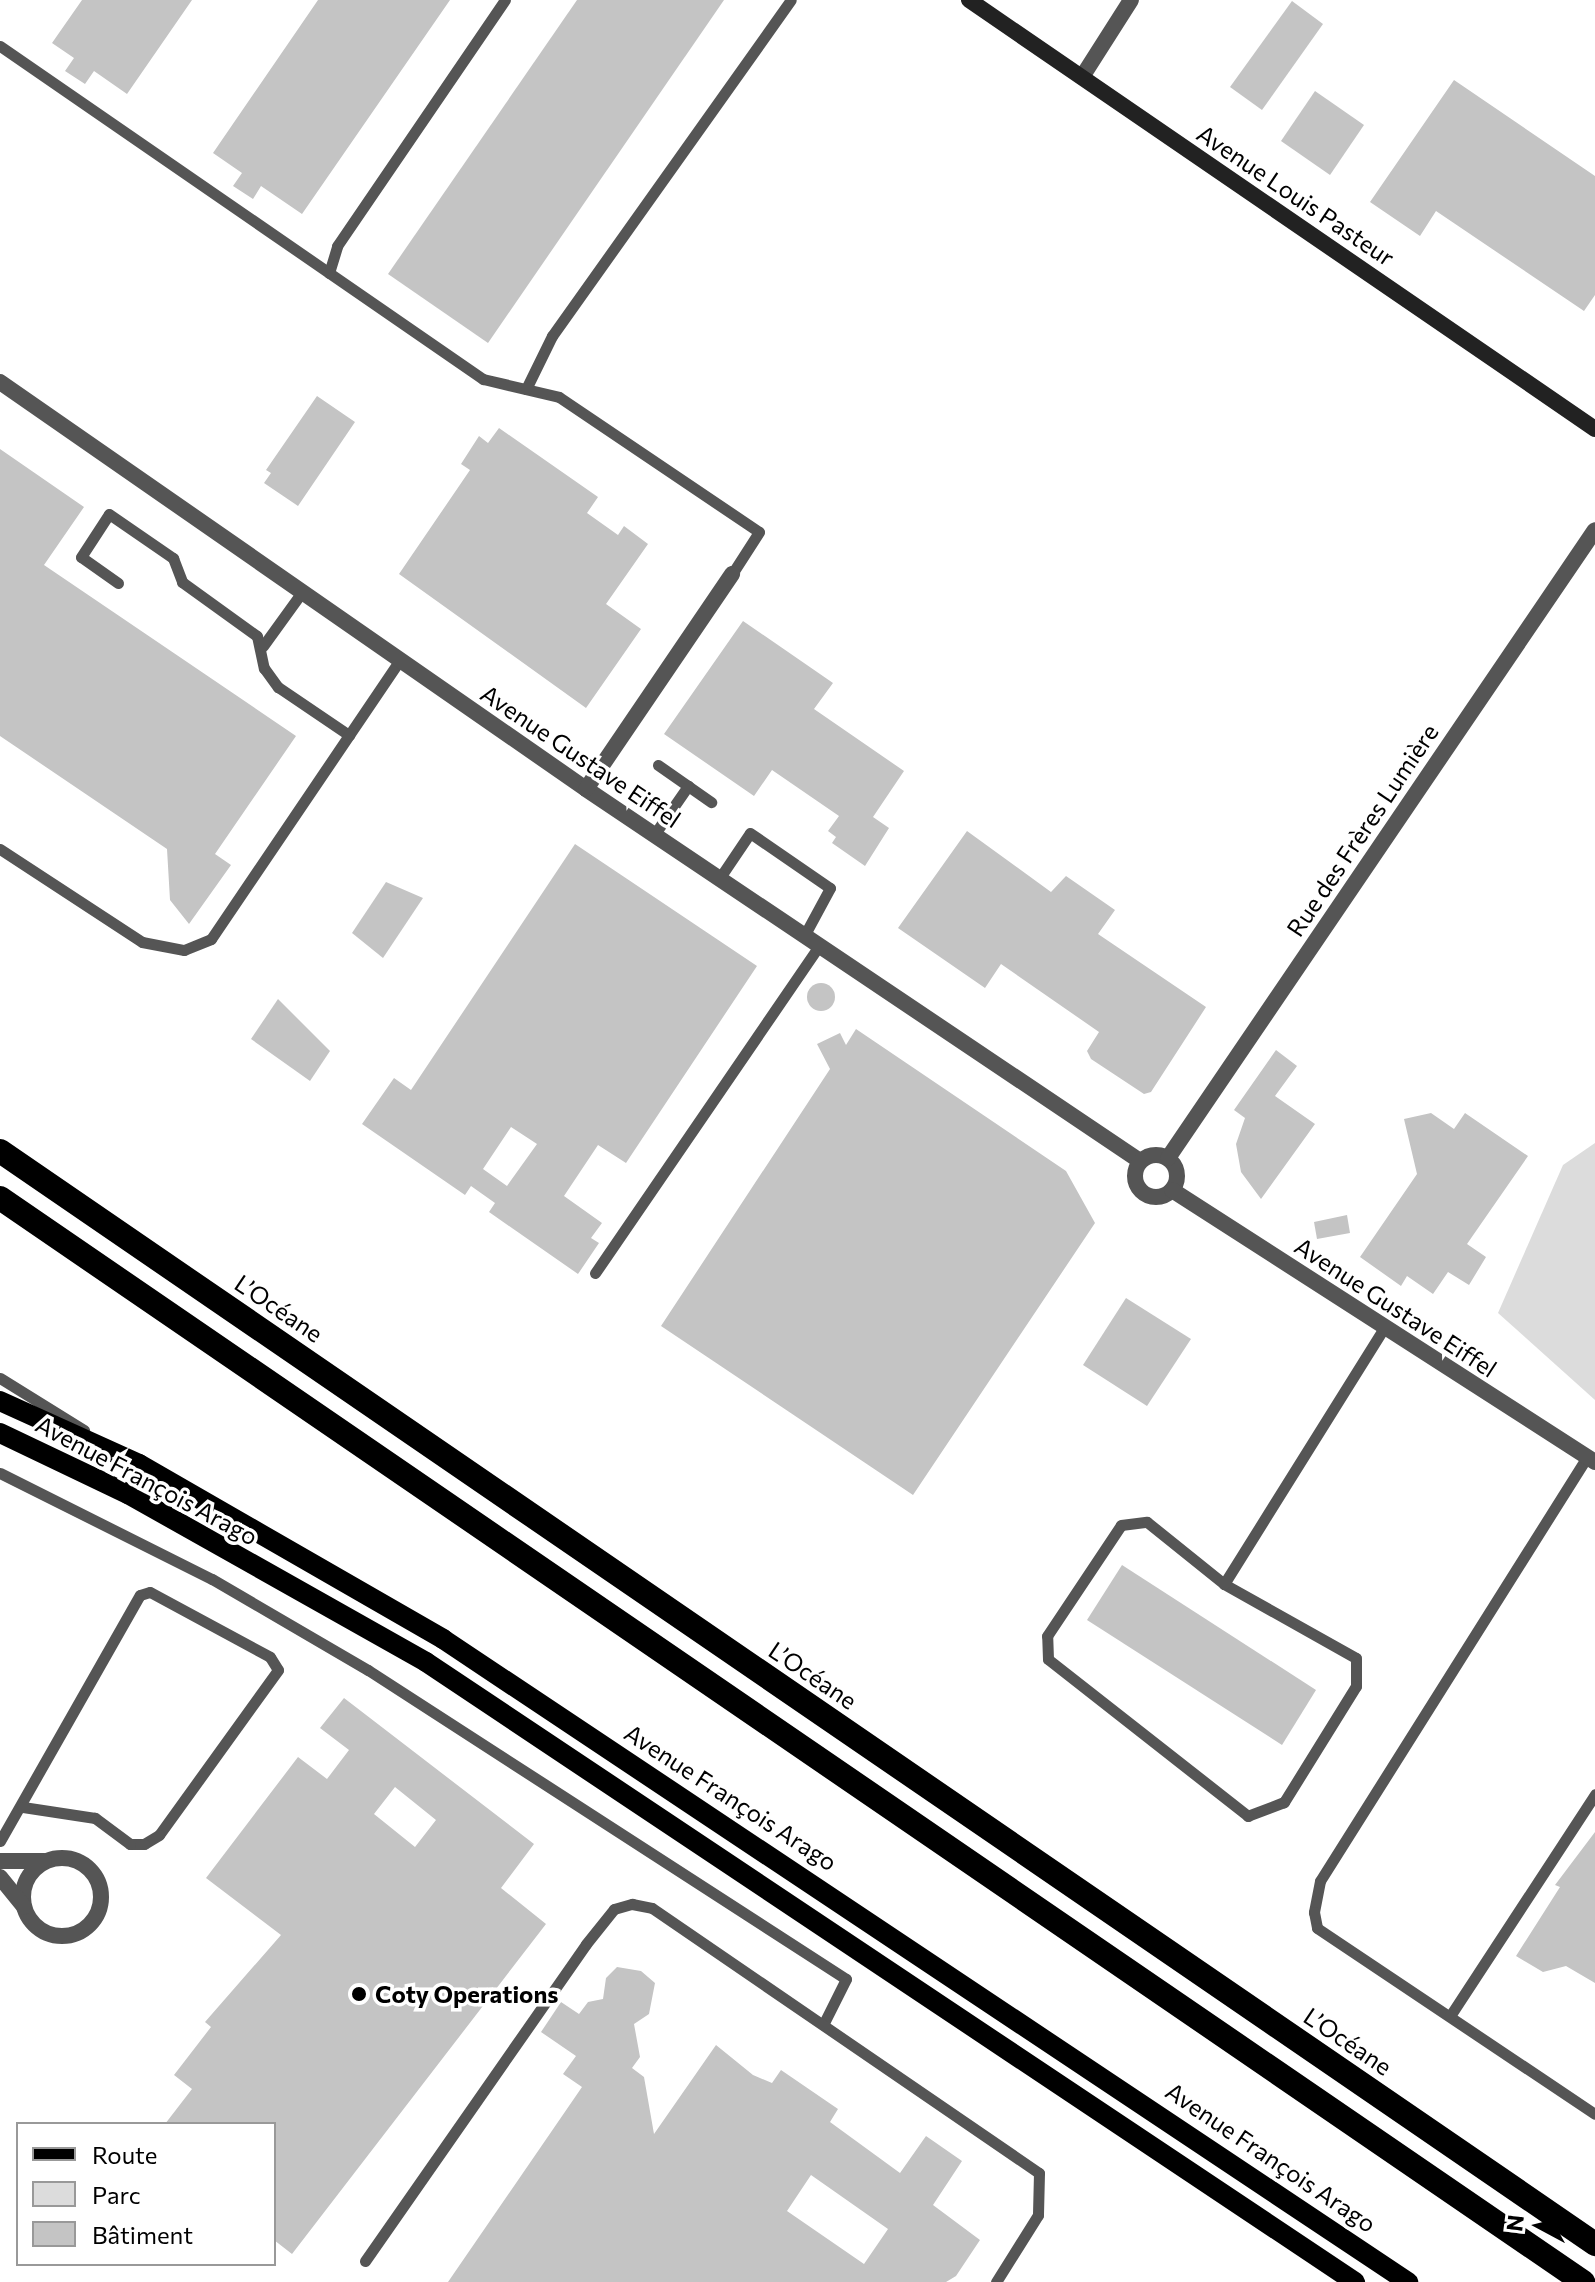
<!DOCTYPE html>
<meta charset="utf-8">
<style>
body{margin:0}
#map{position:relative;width:1595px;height:2282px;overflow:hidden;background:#fff;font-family:Commissioner,sans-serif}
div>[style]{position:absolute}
.green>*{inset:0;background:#dcdcdc}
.building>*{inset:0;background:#c4c4c4}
.round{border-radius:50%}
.lane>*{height:11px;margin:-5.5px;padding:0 5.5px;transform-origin:5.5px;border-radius:5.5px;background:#555}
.street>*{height:16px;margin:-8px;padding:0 8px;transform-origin:8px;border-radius:8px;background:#555}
.street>.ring{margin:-8px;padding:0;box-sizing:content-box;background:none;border:16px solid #555;border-radius:50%}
.secondary>*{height:16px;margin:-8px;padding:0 8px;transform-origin:8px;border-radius:8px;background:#222}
.primary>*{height:20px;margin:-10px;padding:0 10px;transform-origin:10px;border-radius:10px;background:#000}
.highway>*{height:24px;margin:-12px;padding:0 12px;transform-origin:12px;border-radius:12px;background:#000}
.dots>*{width:22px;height:22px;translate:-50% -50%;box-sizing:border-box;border:4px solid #fff;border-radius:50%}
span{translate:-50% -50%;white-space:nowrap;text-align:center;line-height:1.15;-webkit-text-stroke:7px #fff;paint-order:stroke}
.street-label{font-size:24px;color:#000}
.poi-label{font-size:24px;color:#000;font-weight:700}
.left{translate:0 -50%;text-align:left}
.legend{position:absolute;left:16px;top:2122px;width:260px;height:144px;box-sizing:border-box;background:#fff;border:2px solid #999;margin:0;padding:10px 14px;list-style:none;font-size:24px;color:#000}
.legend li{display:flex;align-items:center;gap:16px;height:40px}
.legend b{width:40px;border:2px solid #999}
.north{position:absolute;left:1499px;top:2186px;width:80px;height:80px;-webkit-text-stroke:6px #fff;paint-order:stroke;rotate:277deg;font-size:22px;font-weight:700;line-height:32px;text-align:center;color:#000}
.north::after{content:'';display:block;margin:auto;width:28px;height:36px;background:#000;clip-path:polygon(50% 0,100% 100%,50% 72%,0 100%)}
</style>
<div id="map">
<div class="green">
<i style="clip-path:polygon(1595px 1143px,1595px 1400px,1498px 1313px,1563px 1165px)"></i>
</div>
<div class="building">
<i style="clip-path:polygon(82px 0,192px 0,127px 94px,94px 71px,85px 84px,65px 71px,74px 58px,52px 43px)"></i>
<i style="clip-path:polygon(318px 0,450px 0,302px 214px,261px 186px,253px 199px,233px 186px,242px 173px,213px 153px)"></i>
<i style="clip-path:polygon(577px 0,724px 0,488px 343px,388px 274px)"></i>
<i style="clip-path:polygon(1292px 1px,1323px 24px,1262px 110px,1230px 87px)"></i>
<i style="clip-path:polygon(1454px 80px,1595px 176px,1595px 295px,1584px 311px,1436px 211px,1420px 236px,1370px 202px)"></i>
<i style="clip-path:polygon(1315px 91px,1364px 125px,1330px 175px,1281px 141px)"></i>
<i style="clip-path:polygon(317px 396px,355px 422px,298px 506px,264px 483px,271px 473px,266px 470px)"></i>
<i style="clip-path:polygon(499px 428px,598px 497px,587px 513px,618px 535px,624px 526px,648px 544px,606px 604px,641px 629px,586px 708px,399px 574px,470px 470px,461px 464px,479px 436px,488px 443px)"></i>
<i style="clip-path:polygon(0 449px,84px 507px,44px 565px,296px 736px,215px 854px,231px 865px,189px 924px,170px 900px,167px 849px,0 736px)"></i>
<i style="clip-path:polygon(743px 621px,833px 683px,814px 709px,904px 771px,873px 817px,889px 828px,865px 866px,832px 843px,836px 837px,828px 831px,839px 816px,772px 770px,754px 796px,664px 734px)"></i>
<i style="clip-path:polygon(967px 831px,1051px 892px,1066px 876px,1115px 910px,1098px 934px,1206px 1007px,1151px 1092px,1144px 1094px,1091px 1059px,1087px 1051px,1099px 1032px,1001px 964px,985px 988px,898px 928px)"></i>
<i style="clip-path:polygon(evenodd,575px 844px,757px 966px,626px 1163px,598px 1145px,564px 1196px,602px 1223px,591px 1238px,599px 1243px,578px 1274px,489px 1212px,495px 1203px,471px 1186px,465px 1195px,362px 1124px,394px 1078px,411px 1090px,575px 844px,511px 1127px,537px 1144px,507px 1186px,483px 1169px,511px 1127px)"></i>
<i style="clip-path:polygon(386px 882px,423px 898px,383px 958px,352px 933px)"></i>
<i class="round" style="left:807px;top:983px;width:28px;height:28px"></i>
<i style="clip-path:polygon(278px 999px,330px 1051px,310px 1081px,251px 1039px)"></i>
<i style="clip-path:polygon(856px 1029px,1066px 1171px,1095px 1223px,913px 1495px,661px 1326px,830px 1069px,817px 1044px,840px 1033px,846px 1045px)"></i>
<i style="clip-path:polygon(1276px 1050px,1297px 1066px,1275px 1096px,1315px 1124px,1261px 1199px,1241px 1172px,1236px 1144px,1245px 1118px,1234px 1110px)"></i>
<i style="clip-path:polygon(1431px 1113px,1454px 1129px,1465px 1113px,1528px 1156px,1467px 1244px,1486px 1257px,1469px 1285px,1448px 1272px,1433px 1294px,1407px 1276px,1401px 1286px,1360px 1257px,1417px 1174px,1404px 1119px)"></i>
<i style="clip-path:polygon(1347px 1215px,1350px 1233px,1317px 1239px,1314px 1222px)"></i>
<i style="clip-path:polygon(1126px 1298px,1191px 1339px,1147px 1406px,1083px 1365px)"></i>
<i style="clip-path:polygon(1122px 1565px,1316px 1690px,1282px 1745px,1087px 1620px)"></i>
<i style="clip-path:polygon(evenodd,344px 1698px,534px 1844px,501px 1888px,546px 1924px,292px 2254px,274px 2240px,274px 2124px,165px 2124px,192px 2089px,174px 2075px,211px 2027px,205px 2022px,281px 1935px,206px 1878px,298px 1757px,327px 1779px,349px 1750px,320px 1728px,344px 1698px,395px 1787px,436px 1820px,415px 1847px,374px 1814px,395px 1787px)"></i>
<i style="clip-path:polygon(1595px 1832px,1595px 1983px,1566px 1966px,1543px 1972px,1516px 1956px,1560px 1887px,1555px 1885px)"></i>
<i style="clip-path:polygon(evenodd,617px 1967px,641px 1971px,655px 1983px,649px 2014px,634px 2024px,640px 2057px,632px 2068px,644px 2077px,654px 2134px,716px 2045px,753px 2075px,772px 2083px,781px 2070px,838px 2109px,830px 2122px,900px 2173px,926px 2136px,962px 2161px,933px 2205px,980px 2240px,956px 2276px,946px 2282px,448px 2282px,582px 2087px,563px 2074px,576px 2056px,541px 2032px,561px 2002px,579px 2014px,588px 2002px,603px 1999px,606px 1978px,617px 1967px,811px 2175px,888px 2229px,864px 2264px,787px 2211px,811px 2175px)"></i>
</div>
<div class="lane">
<i style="left:0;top:46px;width:587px;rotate:34.58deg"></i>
<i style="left:483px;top:379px;width:78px;rotate:13.3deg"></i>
<i style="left:559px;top:397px;width:241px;rotate:34deg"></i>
<i style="left:759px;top:532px;width:50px;rotate:122.7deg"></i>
<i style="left:329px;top:273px;width:28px;rotate:-73deg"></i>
<i style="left:337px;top:246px;width:298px;rotate:-55.7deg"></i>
<i style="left:526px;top:389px;width:59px;rotate:-63.9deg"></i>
<i style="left:552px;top:336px;width:412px;rotate:-54.6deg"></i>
<i style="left:118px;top:583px;width:45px;rotate:-144.9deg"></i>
<i style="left:81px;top:557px;width:51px;rotate:-56.9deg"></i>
<i style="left:109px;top:514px;width:78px;rotate:34.5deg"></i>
<i style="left:173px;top:558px;width:26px;rotate:69deg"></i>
<i style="left:182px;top:582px;width:92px;rotate:35.8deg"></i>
<i style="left:257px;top:636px;width:33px;rotate:78deg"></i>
<i style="left:264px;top:668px;width:24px;rotate:54deg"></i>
<i style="left:278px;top:687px;width:86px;rotate:34.1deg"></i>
<i style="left:263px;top:646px;width:67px;rotate:-54.2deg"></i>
<i style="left:658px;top:765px;width:65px;rotate:34.9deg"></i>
<i style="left:654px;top:835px;width:60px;rotate:-55.2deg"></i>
<i style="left:0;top:849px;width:170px;rotate:33.2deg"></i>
<i style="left:142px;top:942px;width:43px;rotate:10.8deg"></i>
<i style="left:184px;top:950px;width:29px;rotate:-22deg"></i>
<i style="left:211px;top:939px;width:337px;rotate:-55.9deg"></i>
<i style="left:719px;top:879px;width:55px;rotate:-56deg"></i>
<i style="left:750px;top:833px;width:97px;rotate:34.5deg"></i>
<i style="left:830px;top:888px;width:55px;rotate:118.4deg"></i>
<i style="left:595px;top:1273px;width:396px;rotate:-55.6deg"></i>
<i style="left:0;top:1378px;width:99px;rotate:31.8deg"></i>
<i style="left:1587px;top:1457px;width:501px;rotate:122.2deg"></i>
<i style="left:1320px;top:1881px;width:32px;rotate:101deg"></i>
<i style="left:1314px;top:1912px;width:16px;rotate:79deg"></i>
<i style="left:1317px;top:1928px;width:334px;rotate:33.8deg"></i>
<i style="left:0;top:1473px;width:237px;rotate:26.6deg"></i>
<i style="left:212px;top:1579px;width:181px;rotate:30.3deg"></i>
<i style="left:368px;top:1670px;width:569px;rotate:32.88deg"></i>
<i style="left:846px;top:1979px;width:51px;rotate:116.6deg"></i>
<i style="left:1224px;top:1584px;width:151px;rotate:29.3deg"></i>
<i style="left:1356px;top:1658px;width:28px;rotate:90deg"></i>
<i style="left:1356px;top:1686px;width:137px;rotate:121.8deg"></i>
<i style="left:1284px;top:1802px;width:39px;rotate:159deg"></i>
<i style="left:1248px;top:1816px;width:254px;rotate:-141.9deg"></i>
<i style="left:1048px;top:1659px;width:23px;rotate:-92deg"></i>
<i style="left:1047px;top:1636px;width:133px;rotate:-56.3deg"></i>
<i style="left:1121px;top:1525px;width:26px;rotate:-7deg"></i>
<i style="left:1147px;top:1522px;width:99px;rotate:38.8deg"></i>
<i style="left:1224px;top:1584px;width:302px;rotate:-58deg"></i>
<i style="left:0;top:1841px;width:283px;rotate:-60.4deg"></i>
<i style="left:140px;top:1595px;width:10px;rotate:-17deg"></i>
<i style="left:150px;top:1592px;width:136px;rotate:28.4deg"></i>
<i style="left:270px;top:1657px;width:15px;rotate:58deg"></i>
<i style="left:278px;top:1670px;width:203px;rotate:125.8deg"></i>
<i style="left:159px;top:1835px;width:17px;rotate:149deg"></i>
<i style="left:144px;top:1844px;width:14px;rotate:180deg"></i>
<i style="left:130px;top:1844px;width:44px;rotate:-143.4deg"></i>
<i style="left:95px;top:1818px;width:73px;rotate:-171.3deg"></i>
<i style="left:1450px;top:2016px;width:265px;rotate:-56.8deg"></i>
<i style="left:365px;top:2261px;width:386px;rotate:-55.1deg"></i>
<i style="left:586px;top:1944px;width:45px;rotate:-51.3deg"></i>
<i style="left:614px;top:1909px;width:19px;rotate:-16deg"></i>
<i style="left:632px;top:1904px;width:20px;rotate:11deg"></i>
<i style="left:652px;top:1908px;width:469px;rotate:34.4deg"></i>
<i style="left:1039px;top:2173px;width:42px;rotate:91.4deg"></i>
<i style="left:1038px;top:2215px;width:79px;rotate:122.1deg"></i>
</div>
<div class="street">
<i style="left:1082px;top:77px;width:91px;rotate:-57.5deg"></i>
<i style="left:0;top:382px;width:713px;rotate:34.78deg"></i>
<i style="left:586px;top:789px;width:667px;rotate:33.88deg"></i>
<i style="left:586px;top:789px;width:260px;rotate:-55.8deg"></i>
<i class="ring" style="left:1135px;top:1155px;width:26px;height:26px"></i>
<i style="left:1168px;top:1158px;width:759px;rotate:-55.79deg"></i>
<i style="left:1172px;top:1190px;width:503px;rotate:32.74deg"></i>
<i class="ring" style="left:23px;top:1858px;width:62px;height:62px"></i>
<i style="left:0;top:1861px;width:44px"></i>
<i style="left:0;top:1877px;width:38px;rotate:51deg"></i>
</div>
<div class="secondary">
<i style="left:969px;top:0;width:759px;rotate:34.42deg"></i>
</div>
<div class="primary">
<i style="left:0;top:1401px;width:153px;rotate:24.4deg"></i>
<i style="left:139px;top:1464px;width:351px;rotate:29.9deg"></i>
<i style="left:443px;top:1639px;width:1160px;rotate:33.68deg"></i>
<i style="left:0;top:1433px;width:142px;rotate:25.5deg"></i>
<i style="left:128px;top:1494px;width:342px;rotate:29.4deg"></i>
<i style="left:426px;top:1662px;width:1117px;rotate:33.72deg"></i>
</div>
<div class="highway">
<i style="left:0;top:1151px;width:1934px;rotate:34.42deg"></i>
<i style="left:0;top:1198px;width:1919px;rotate:34.4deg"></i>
</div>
<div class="dots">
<i style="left:359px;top:1994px;background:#000"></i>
</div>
<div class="street-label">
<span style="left:1296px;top:195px;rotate:34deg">Avenue Louis Pasteur</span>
<span style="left:581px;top:756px;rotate:34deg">Avenue Gustave Eiffel</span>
<span style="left:1362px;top:830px;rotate:-56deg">Rue des Frères Lumière</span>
<span style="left:1396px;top:1307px;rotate:33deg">Avenue Gustave Eiffel</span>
<span style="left:279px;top:1308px;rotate:34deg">L’Océane</span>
<span style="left:147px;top:1480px;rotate:28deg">Avenue François Arago</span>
<span style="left:813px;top:1675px;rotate:34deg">L’Océane</span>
<span style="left:731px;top:1797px;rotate:33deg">Avenue François Arago</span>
<span style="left:1348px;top:2041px;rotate:34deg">L’Océane</span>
<span style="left:1271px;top:2157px;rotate:34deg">Avenue François Arago</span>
</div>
<div class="poi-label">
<span class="left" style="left:375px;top:1994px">Coty Operations</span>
</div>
<ul class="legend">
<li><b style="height:10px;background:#000"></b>Route</li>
<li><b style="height:22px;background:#dcdcdc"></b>Parc</li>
<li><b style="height:22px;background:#c4c4c4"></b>Bâtiment</li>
</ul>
<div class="north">N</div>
</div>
